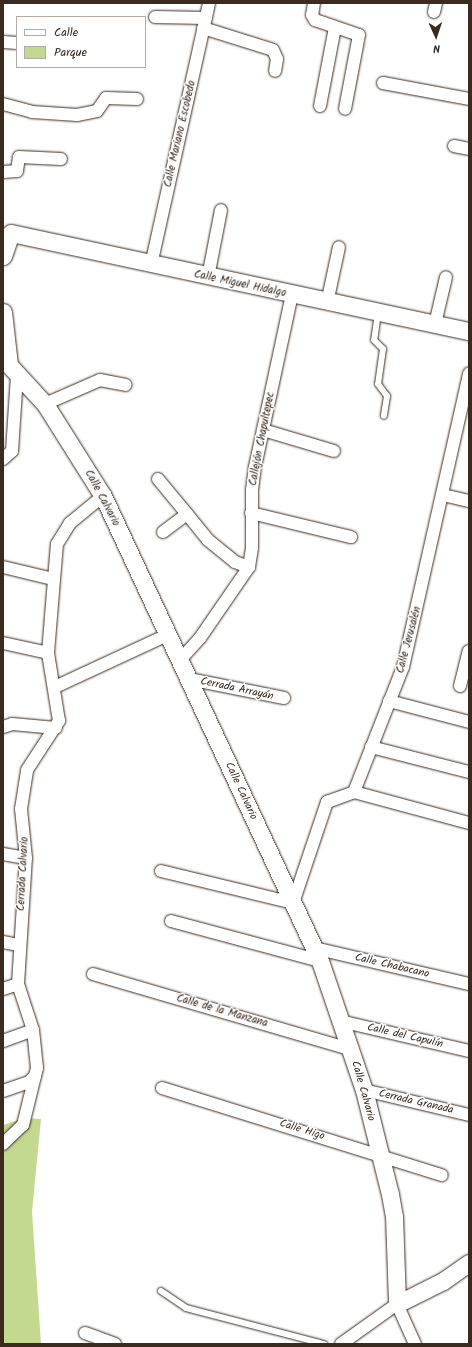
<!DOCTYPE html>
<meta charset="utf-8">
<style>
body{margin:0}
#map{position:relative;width:472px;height:1347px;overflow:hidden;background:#fff;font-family:Kalam,sans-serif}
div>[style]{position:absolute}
.green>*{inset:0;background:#c2d98f}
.roads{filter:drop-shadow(0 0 1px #3b2a1e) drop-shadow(0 0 1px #3b2a1e)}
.lane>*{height:6px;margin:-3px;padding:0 3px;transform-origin:3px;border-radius:3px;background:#fff}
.street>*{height:12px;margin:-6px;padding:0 6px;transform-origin:6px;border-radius:6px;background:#fff}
.secondary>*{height:17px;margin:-8.5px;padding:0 8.5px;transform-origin:8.5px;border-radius:8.5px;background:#fff}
span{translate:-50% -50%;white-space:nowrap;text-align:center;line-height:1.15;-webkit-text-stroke:3px #fff;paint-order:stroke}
.street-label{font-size:11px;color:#3b2a1e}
.frame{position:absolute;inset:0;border:4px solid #3b2a1e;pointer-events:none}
.legend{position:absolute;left:16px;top:16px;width:130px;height:52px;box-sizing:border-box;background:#fff;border:1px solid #b1aaa5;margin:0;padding:5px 7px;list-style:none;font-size:12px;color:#3b2a1e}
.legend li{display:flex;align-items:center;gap:8px;height:20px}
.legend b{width:20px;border:1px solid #b1aaa5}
.north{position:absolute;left:416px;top:16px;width:40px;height:40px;-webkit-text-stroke:3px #fff;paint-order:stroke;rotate:177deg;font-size:11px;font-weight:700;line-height:16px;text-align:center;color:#3b2a1e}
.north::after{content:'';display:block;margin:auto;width:14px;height:18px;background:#3b2a1e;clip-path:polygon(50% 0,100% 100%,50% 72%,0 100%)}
</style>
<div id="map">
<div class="green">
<i style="clip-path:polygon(25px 1118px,41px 1119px,32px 1212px,41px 1344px,3px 1344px,3px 1125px)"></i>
</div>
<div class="roads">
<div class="lane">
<i style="left:378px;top:313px;width:27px;rotate:98deg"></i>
<i style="left:374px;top:340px;width:13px;rotate:45deg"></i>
<i style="left:383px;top:349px;width:35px;rotate:98deg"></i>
<i style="left:378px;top:384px;width:15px;rotate:53deg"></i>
<i style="left:387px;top:396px;width:20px;rotate:99deg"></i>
<i style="left:161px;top:1291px;width:30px;rotate:34deg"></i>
<i style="left:186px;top:1308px;width:143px;rotate:14.6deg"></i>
</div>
<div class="street">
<i style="left:314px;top:3px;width:12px;rotate:99deg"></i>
<i style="left:312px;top:15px;width:6px;rotate:59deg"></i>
<i style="left:315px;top:20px;width:46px;rotate:18.8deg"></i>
<i style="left:359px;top:35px;width:75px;rotate:100.7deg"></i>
<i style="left:434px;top:12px;width:9px;rotate:-77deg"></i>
<i style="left:155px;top:17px;width:51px;rotate:1.1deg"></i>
<i style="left:203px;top:28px;width:73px;rotate:17.4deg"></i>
<i style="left:273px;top:50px;width:10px;rotate:66deg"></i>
<i style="left:277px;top:59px;width:12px;rotate:99deg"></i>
<i style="left:3px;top:42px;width:14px;rotate:4deg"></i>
<i style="left:383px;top:83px;width:87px;rotate:10.5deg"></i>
<i style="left:3px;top:104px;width:30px;rotate:15deg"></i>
<i style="left:32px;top:112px;width:45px;rotate:3.8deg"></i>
<i style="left:77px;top:115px;width:20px;rotate:-11deg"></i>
<i style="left:97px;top:111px;width:16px;rotate:-55deg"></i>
<i style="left:106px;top:98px;width:31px;rotate:2deg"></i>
<i style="left:320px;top:106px;width:80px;rotate:-79.2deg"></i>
<i style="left:454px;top:146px;width:15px;rotate:11deg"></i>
<i style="left:3px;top:172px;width:14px;rotate:-4deg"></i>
<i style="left:17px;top:171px;width:14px;rotate:-82deg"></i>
<i style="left:19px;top:157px;width:42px;rotate:2.7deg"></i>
<i style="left:151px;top:265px;width:268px;rotate:-77.5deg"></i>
<i style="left:208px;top:277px;width:68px;rotate:-79deg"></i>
<i style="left:327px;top:303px;width:57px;rotate:-77.9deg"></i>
<i style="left:435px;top:324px;width:48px;rotate:-76.8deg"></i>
<i style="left:45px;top:404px;width:60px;rotate:-23.6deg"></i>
<i style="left:100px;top:380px;width:26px;rotate:11deg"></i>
<i style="left:263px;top:430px;width:74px;rotate:16.5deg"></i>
<i style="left:3px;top:459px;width:12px;rotate:-42deg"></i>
<i style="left:12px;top:451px;width:76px;rotate:-86.2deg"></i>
<i style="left:158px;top:479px;width:45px;rotate:50.4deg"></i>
<i style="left:187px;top:514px;width:30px;rotate:143deg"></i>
<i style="left:443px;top:495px;width:27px;rotate:13deg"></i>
<i style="left:251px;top:513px;width:103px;rotate:13.5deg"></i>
<i style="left:187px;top:514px;width:33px;rotate:51deg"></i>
<i style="left:208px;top:540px;width:35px;rotate:39deg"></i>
<i style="left:235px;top:562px;width:15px;rotate:20deg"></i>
<i style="left:3px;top:567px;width:51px;rotate:13.5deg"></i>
<i style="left:3px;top:643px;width:46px;rotate:12.5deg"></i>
<i style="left:181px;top:659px;width:28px;rotate:-48deg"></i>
<i style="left:200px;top:638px;width:86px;rotate:-55.4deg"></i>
<i style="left:249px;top:567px;width:20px;rotate:-81deg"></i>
<i style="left:252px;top:547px;width:57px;rotate:-90deg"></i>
<i style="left:252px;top:490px;width:23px;rotate:-83deg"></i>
<i style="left:255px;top:467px;width:176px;rotate:-77.9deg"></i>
<i style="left:189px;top:679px;width:97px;rotate:11.3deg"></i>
<i style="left:460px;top:686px;width:36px;rotate:-76deg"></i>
<i style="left:55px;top:687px;width:126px;rotate:-24.9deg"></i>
<i style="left:389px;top:701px;width:83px;rotate:14.7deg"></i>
<i style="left:3px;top:727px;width:9px;rotate:-18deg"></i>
<i style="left:12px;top:724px;width:44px;rotate:5.2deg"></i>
<i style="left:371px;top:747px;width:101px;rotate:14.3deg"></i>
<i style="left:354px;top:792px;width:119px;rotate:15.1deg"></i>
<i style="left:3px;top:854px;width:23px;rotate:10deg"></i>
<i style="left:161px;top:871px;width:136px;rotate:13.6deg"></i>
<i style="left:293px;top:903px;width:107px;rotate:-71.4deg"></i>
<i style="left:327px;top:802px;width:29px;rotate:-20deg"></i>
<i style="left:354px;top:792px;width:134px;rotate:-68.6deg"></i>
<i style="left:403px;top:667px;width:301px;rotate:-77.3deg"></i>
<i style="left:171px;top:921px;width:154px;rotate:15deg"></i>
<i style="left:3px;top:942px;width:16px;rotate:11deg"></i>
<i style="left:314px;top:948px;width:159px;rotate:13.1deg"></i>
<i style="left:93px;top:974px;width:268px;rotate:16.3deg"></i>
<i style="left:3px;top:989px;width:16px;rotate:-18deg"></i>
<i style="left:340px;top:1021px;width:132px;rotate:13.1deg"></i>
<i style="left:3px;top:1041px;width:32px;rotate:-20deg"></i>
<i style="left:162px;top:1088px;width:293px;rotate:17.3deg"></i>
<i style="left:364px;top:1090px;width:108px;rotate:13.4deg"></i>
<i style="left:3px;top:1091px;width:28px;rotate:-19deg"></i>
<i style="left:29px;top:1082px;width:8px;rotate:-45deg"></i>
<i style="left:35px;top:1076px;width:8px;rotate:-76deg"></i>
<i style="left:37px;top:1068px;width:38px;rotate:-96deg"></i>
<i style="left:33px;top:1030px;width:48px;rotate:-108.1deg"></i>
<i style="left:18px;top:984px;width:126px;rotate:-86.4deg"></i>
<i style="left:26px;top:858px;width:49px;rotate:-95.8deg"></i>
<i style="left:21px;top:809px;width:39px;rotate:-81deg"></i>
<i style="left:27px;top:770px;width:59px;rotate:-56.9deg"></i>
<i style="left:59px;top:721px;width:69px;rotate:-99.2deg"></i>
<i style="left:48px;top:653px;width:109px;rotate:-85.3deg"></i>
<i style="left:57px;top:544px;width:25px;rotate:-58deg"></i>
<i style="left:70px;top:523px;width:43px;rotate:-39.3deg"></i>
<i style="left:3px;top:1144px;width:28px;rotate:-44deg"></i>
<i style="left:23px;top:1125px;width:50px;rotate:-76.2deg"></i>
<i style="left:85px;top:1333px;width:32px;rotate:20deg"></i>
<i style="left:341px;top:1344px;width:69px;rotate:-35.5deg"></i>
<i style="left:397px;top:1304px;width:44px;rotate:65.8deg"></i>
</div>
<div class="secondary">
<i style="left:11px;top:233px;width:468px;rotate:12.1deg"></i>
<i style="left:3px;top:256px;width:24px;rotate:-71deg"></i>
<i style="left:3px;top:312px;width:53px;rotate:83.5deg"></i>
<i style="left:9px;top:365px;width:53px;rotate:47.3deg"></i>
<i style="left:45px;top:404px;width:109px;rotate:57.8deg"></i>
<i style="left:103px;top:496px;width:513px;rotate:64.98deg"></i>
<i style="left:320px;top:961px;width:136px;rotate:71.2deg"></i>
<i style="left:364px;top:1090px;width:107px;rotate:76deg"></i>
<i style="left:390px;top:1194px;width:22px;rotate:80deg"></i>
<i style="left:394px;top:1216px;width:88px;rotate:88deg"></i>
<i style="left:397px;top:1304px;width:51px;rotate:-26.6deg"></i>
<i style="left:443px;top:1281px;width:32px;rotate:-35deg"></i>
</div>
</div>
<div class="street-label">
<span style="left:180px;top:134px;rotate:-77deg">Calle Mariano Escobedo</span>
<span style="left:240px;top:284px;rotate:12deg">Calle Miguel Hidalgo</span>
<span style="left:262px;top:439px;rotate:-79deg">Callejón Chapultepec</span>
<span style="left:102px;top:498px;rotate:62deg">Calle Calvario</span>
<span style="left:409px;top:640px;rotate:-75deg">Calle Jerusalén</span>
<span style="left:237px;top:689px;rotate:12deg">Cerrada Arrayán</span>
<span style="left:241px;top:791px;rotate:65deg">Calle Calvario</span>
<span style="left:23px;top:874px;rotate:-87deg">Cerrada Calvario</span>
<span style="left:392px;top:966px;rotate:13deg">Calle Chabacano</span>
<span style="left:222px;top:1011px;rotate:16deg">Calle de la Manzana</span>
<span style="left:405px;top:1036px;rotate:13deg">Calle del Capulín</span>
<span style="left:363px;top:1091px;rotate:74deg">Calle Calvario</span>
<span style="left:416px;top:1102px;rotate:13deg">Cerrada Granada</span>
<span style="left:302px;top:1130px;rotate:17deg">Calle Higo</span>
</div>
<div class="frame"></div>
<ul class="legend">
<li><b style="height:5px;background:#fff"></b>Calle</li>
<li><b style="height:11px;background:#c2d98f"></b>Parque</li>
</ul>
<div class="north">N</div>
</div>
